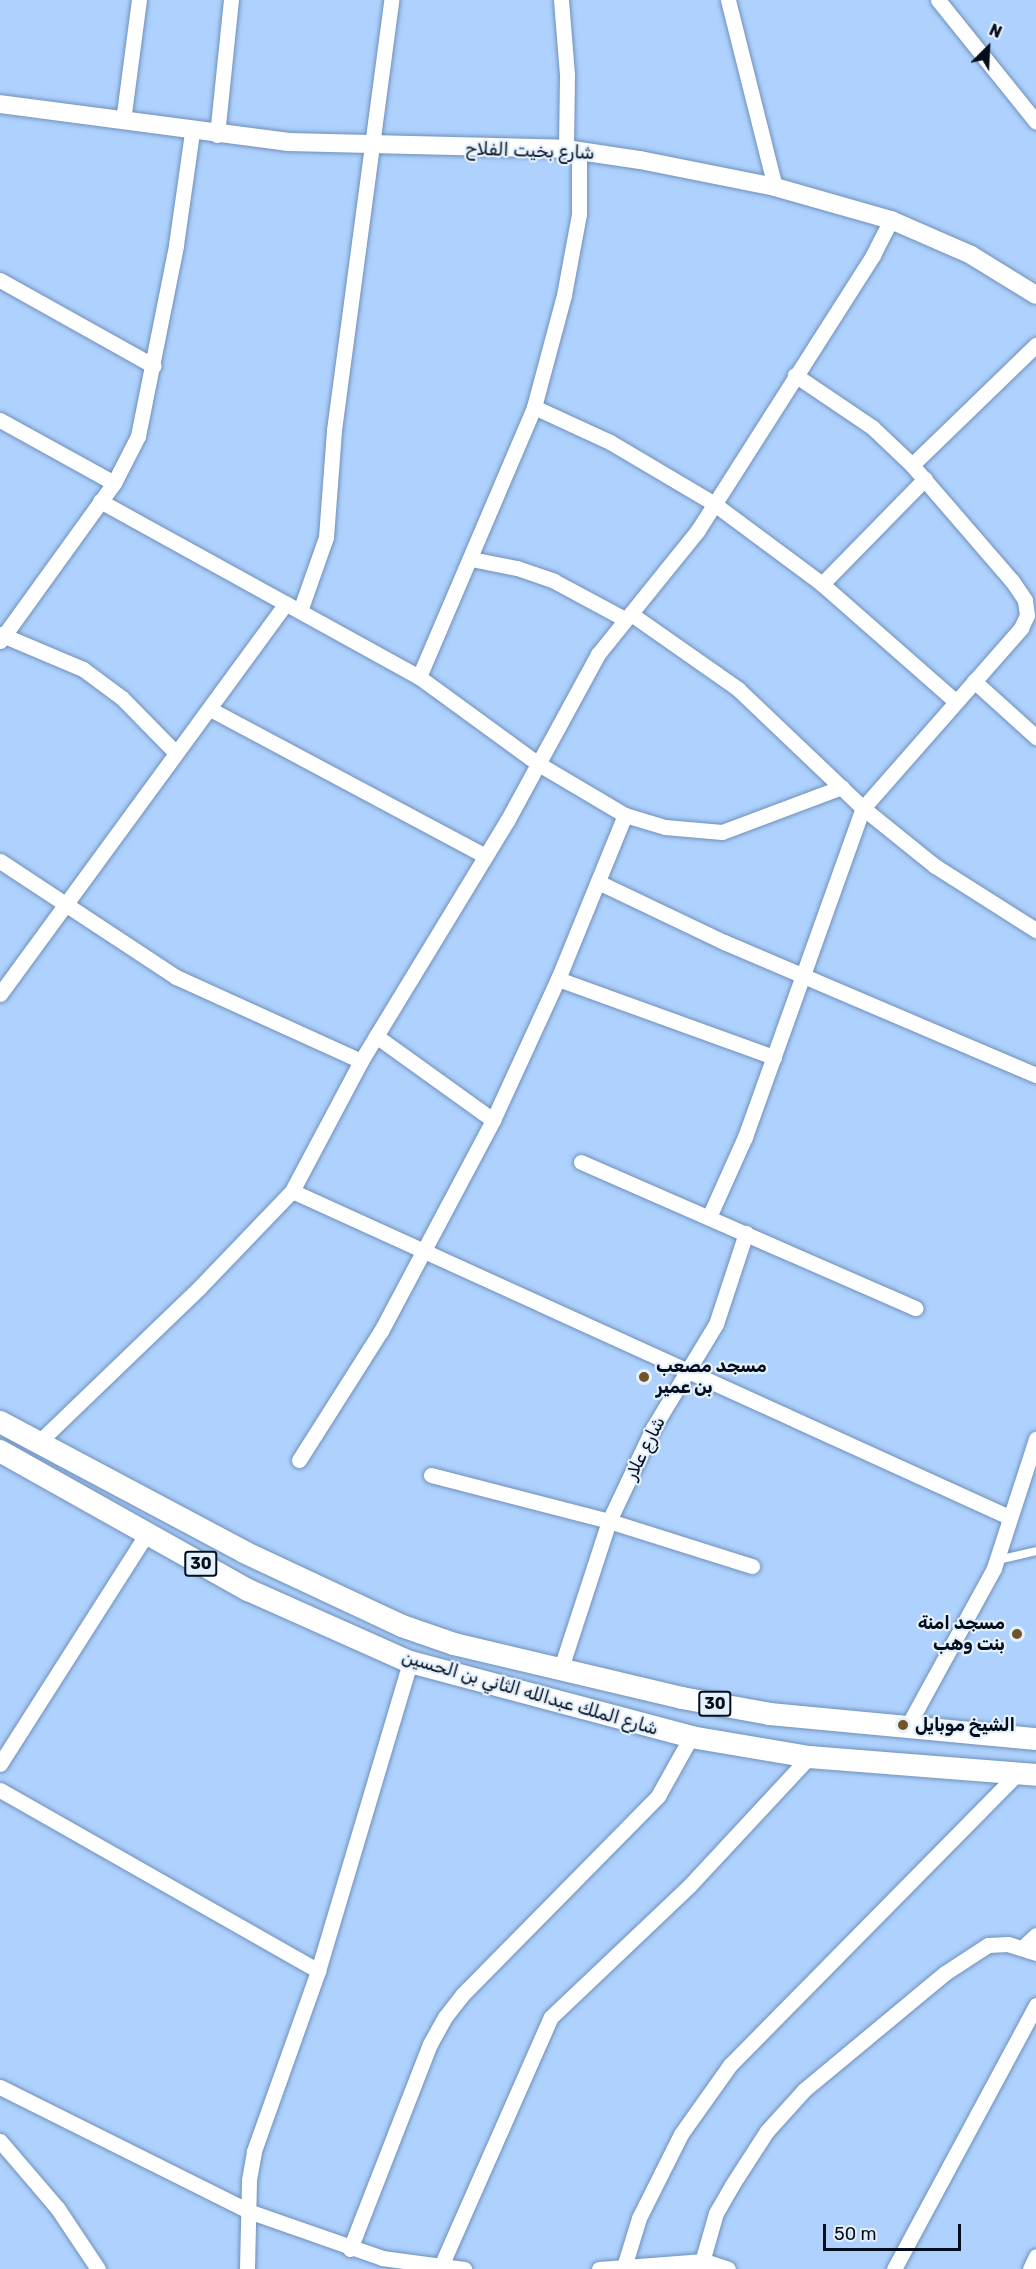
<!DOCTYPE html>
<meta charset="utf-8">
<style>
body{margin:0}
#map{position:relative;width:1036px;height:2269px;overflow:hidden;background:#aed1fd;font-family:Rubik,Cairo,sans-serif}
div>[style]{position:absolute}
.roads{filter:drop-shadow(0 0 2px #6f90ba) drop-shadow(0 0 2px #6f90ba)}
.service>*{height:8px;margin:-4px;padding:0 4px;transform-origin:4px;border-radius:4px;background:#fff}
.minor>*{height:15px;margin:-7.5px;padding:0 7.5px;transform-origin:7.5px;border-radius:7.5px;background:#fff}
.tertiary>*{height:18px;margin:-9px;padding:0 9px;transform-origin:9px;border-radius:9px;background:#fff}
.primary>*{height:22px;margin:-11px;padding:0 11px;transform-origin:11px;border-radius:11px;background:#fff}
.dots>*{width:16px;height:16px;translate:-50% -50%;box-sizing:border-box;border:3px solid #e5f0fd;border-radius:50%}
span{translate:-50% -50%;white-space:nowrap;text-align:center;line-height:1.15;-webkit-text-stroke:4.5px #e5f0fd;paint-order:stroke}
.shield-label span{padding:2px 4px;background:#e5f0fd;border:2px solid;border-radius:4px;-webkit-text-stroke-width:0}
.shield-label{font-size:16px;color:#030d1c;font-weight:700}
.street-label{font-size:18px;color:#030d1c}
.poi-label{font-size:18px;color:#030d1c;font-weight:700}
.left{translate:0 -50%;text-align:left}
.right{translate:-100% -50%;text-align:right}
.north{position:absolute;left:958px;top:18px;width:60px;height:60px;-webkit-text-stroke:4px #e5f0fd;paint-order:stroke;rotate:24deg;font-size:16px;font-weight:700;line-height:24px;text-align:center;color:#030d1c}
.north::after{content:'';display:block;margin:auto;width:21px;height:27px;background:#030d1c;clip-path:polygon(50% 0,100% 100%,50% 72%,0 100%)}
.scale{position:absolute;left:823px;top:2224px;width:138px;height:27px;box-sizing:border-box;border:3px solid #030d1c;border-top:0;padding-left:8px;font-size:18px;line-height:21px;white-space:nowrap;color:#030d1c;-webkit-text-stroke:4px #e5f0fd;paint-order:stroke}
</style>
<div id="map">
<div class="roads">
<div class="service">
<i style="left:998px;top:1560px;width:39px;rotate:-13deg"></i>
</div>
<div class="minor">
<i style="left:561px;top:0;width:75px;rotate:85.4deg"></i>
<i style="left:567px;top:75px;width:74px;rotate:90.8deg"></i>
<i style="left:728px;top:0;width:193px;rotate:75.9deg"></i>
<i style="left:938px;top:0;width:156px;rotate:51.2deg"></i>
<i style="left:123px;top:121px;width:122px;rotate:-82.5deg"></i>
<i style="left:217px;top:135px;width:136px;rotate:-84.1deg"></i>
<i style="left:0;top:280px;width:176px;rotate:29.2deg"></i>
<i style="left:534px;top:407px;width:84px;rotate:24.7deg"></i>
<i style="left:610px;top:442px;width:120px;rotate:30.6deg"></i>
<i style="left:713px;top:503px;width:136px;rotate:36.6deg"></i>
<i style="left:822px;top:584px;width:176px;rotate:41.3deg"></i>
<i style="left:0;top:420px;width:130px;rotate:28.9deg"></i>
<i style="left:912px;top:465px;width:173px;rotate:-44.1deg"></i>
<i style="left:100px;top:501px;width:364px;rotate:28.9deg"></i>
<i style="left:419px;top:677px;width:146px;rotate:36.1deg"></i>
<i style="left:537px;top:763px;width:102px;rotate:30.6deg"></i>
<i style="left:625px;top:815px;width:42px;rotate:16.7deg"></i>
<i style="left:665px;top:827px;width:57px;rotate:5deg"></i>
<i style="left:722px;top:832px;width:128px;rotate:-20.6deg"></i>
<i style="left:471px;top:559px;width:47px;rotate:11.1deg"></i>
<i style="left:517px;top:568px;width:39px;rotate:19deg"></i>
<i style="left:554px;top:581px;width:81px;rotate:28.2deg"></i>
<i style="left:822px;top:584px;width:147px;rotate:-45.6deg"></i>
<i style="left:300px;top:611px;width:78px;rotate:-70.6deg"></i>
<i style="left:326px;top:537px;width:107px;rotate:-85.7deg"></i>
<i style="left:334px;top:430px;width:434px;rotate:-82.4deg"></i>
<i style="left:631px;top:614px;width:131px;rotate:35deg"></i>
<i style="left:738px;top:689px;width:173px;rotate:43.6deg"></i>
<i style="left:863px;top:808px;width:92px;rotate:38.9deg"></i>
<i style="left:935px;top:866px;width:120px;rotate:32.4deg"></i>
<i style="left:0;top:634px;width:90px;rotate:22.9deg"></i>
<i style="left:83px;top:669px;width:49px;rotate:36.6deg"></i>
<i style="left:122px;top:698px;width:77px;rotate:45.5deg"></i>
<i style="left:0;top:641px;width:195px;rotate:-54.2deg"></i>
<i style="left:114px;top:483px;width:53px;rotate:-62.9deg"></i>
<i style="left:138px;top:436px;width:195px;rotate:-78.7deg"></i>
<i style="left:176px;top:245px;width:114px;rotate:-81.9deg"></i>
<i style="left:419px;top:677px;width:293px;rotate:-66.9deg"></i>
<i style="left:534px;top:407px;width:116px;rotate:-75deg"></i>
<i style="left:564px;top:295px;width:82px;rotate:-79.5deg"></i>
<i style="left:579px;top:214px;width:63px;rotate:-90deg"></i>
<i style="left:974px;top:681px;width:84px;rotate:42.1deg"></i>
<i style="left:210px;top:709px;width:312px;rotate:28.1deg"></i>
<i style="left:0;top:861px;width:211px;rotate:33.4deg"></i>
<i style="left:176px;top:977px;width:203px;rotate:24.4deg"></i>
<i style="left:598px;top:882px;width:140px;rotate:25.5deg"></i>
<i style="left:724px;top:942px;width:339px;rotate:23.1deg"></i>
<i style="left:558px;top:979px;width:230px;rotate:19.9deg"></i>
<i style="left:0;top:994px;width:484px;rotate:-53.8deg"></i>
<i style="left:376px;top:1036px;width:144px;rotate:35.7deg"></i>
<i style="left:581px;top:1162px;width:365px;rotate:23.6deg"></i>
<i style="left:292px;top:1191px;width:788px;rotate:24.45deg"></i>
<i style="left:709px;top:1217px;width:88px;rotate:-65.8deg"></i>
<i style="left:745px;top:1137px;width:350px;rotate:-70.3deg"></i>
<i style="left:863px;top:808px;width:240px;rotate:-48.7deg"></i>
<i style="left:1021px;top:628px;width:14px;rotate:-65deg"></i>
<i style="left:1027px;top:615px;width:15px;rotate:-98deg"></i>
<i style="left:1025px;top:600px;width:23px;rotate:-124deg"></i>
<i style="left:1012px;top:581px;width:153px;rotate:-130.8deg"></i>
<i style="left:912px;top:465px;width:55px;rotate:-136.5deg"></i>
<i style="left:872px;top:427px;width:93px;rotate:-146deg"></i>
<i style="left:38px;top:1443px;width:223px;rotate:-43.9deg"></i>
<i style="left:199px;top:1288px;width:134px;rotate:-46.2deg"></i>
<i style="left:292px;top:1191px;width:147px;rotate:-62deg"></i>
<i style="left:361px;top:1061px;width:281px;rotate:-58.7deg"></i>
<i style="left:507px;top:821px;width:190px;rotate:-61.4deg"></i>
<i style="left:598px;top:654px;width:159px;rotate:-51.1deg"></i>
<i style="left:698px;top:530px;width:326px;rotate:-57.5deg"></i>
<i style="left:873px;top:255px;width:39px;rotate:-63deg"></i>
<i style="left:299px;top:1460px;width:153px;rotate:-57.6deg"></i>
<i style="left:381px;top:1331px;width:239px;rotate:-62deg"></i>
<i style="left:493px;top:1120px;width:155px;rotate:-65.3deg"></i>
<i style="left:558px;top:979px;width:177px;rotate:-67.8deg"></i>
<i style="left:431px;top:1475px;width:184px;rotate:14.5deg"></i>
<i style="left:609px;top:1521px;width:150px;rotate:17.5deg"></i>
<i style="left:560px;top:1671px;width:158px;rotate:-71.9deg"></i>
<i style="left:609px;top:1521px;width:103px;rotate:-64.7deg"></i>
<i style="left:653px;top:1428px;width:122px;rotate:-58.8deg"></i>
<i style="left:716px;top:1324px;width:96px;rotate:-71.8deg"></i>
<i style="left:906px;top:1729px;width:183px;rotate:-61.3deg"></i>
<i style="left:994px;top:1568px;width:136px;rotate:-72deg"></i>
<i style="left:0;top:1764px;width:272px;rotate:-57.5deg"></i>
<i style="left:0;top:1790px;width:366px;rotate:29.6deg"></i>
<i style="left:1022px;top:1948px;width:19px;rotate:-43deg"></i>
<i style="left:0;top:2087px;width:280px;rotate:26.5deg"></i>
<i style="left:251px;top:2212px;width:139px;rotate:19.3deg"></i>
<i style="left:382px;top:2258px;width:83px;rotate:7.6deg"></i>
<i style="left:0;top:2141px;width:89px;rotate:49.5deg"></i>
<i style="left:58px;top:2209px;width:72px;rotate:56.3deg"></i>
<i style="left:350px;top:2249px;width:220px;rotate:-68.7deg"></i>
<i style="left:430px;top:2044px;width:31px;rotate:-61deg"></i>
<i style="left:445px;top:2017px;width:29px;rotate:-52deg"></i>
<i style="left:463px;top:1994px;width:278px;rotate:-45.4deg"></i>
<i style="left:658px;top:1796px;width:68px;rotate:-60.8deg"></i>
<i style="left:441px;top:2266px;width:272px;rotate:-66.2deg"></i>
<i style="left:551px;top:2017px;width:192px;rotate:-43.5deg"></i>
<i style="left:690px;top:1885px;width:175px;rotate:-47.1deg"></i>
<i style="left:624px;top:2267px;width:51px;rotate:-73deg"></i>
<i style="left:639px;top:2218px;width:94px;rotate:-63.4deg"></i>
<i style="left:681px;top:2134px;width:85px;rotate:-54.6deg"></i>
<i style="left:730px;top:2065px;width:410px;rotate:-45.4deg"></i>
<i style="left:247px;top:2269px;width:89px;rotate:-88.7deg"></i>
<i style="left:249px;top:2180px;width:29px;rotate:-80deg"></i>
<i style="left:254px;top:2151px;width:191px;rotate:-70.4deg"></i>
<i style="left:318px;top:1971px;width:322px;rotate:-73.4deg"></i>
<i style="left:599px;top:2269px;width:105px;rotate:-4.4deg"></i>
<i style="left:704px;top:2261px;width:25px;rotate:18deg"></i>
<i style="left:700px;top:2269px;width:58px;rotate:-74.1deg"></i>
<i style="left:716px;top:2213px;width:32px;rotate:-60deg"></i>
<i style="left:732px;top:2185px;width:64px;rotate:-57.1deg"></i>
<i style="left:767px;top:2131px;width:55px;rotate:-47.9deg"></i>
<i style="left:804px;top:2090px;width:183px;rotate:-39.7deg"></i>
<i style="left:945px;top:1973px;width:51px;rotate:-33.1deg"></i>
<i style="left:988px;top:1945px;width:20px;rotate:-3deg"></i>
<i style="left:1008px;top:1944px;width:29px;rotate:18deg"></i>
<i style="left:894px;top:2269px;width:300px;rotate:-61.7deg"></i>
<i style="left:1030px;top:2269px;width:14px;rotate:-65deg"></i>
</div>
<div class="tertiary">
<i style="left:0;top:104px;width:290px;rotate:7.5deg"></i>
<i style="left:288px;top:142px;width:278px;rotate:1.4deg"></i>
<i style="left:566px;top:149px;width:75px;rotate:8.5deg"></i>
<i style="left:640px;top:160px;width:138px;rotate:11.3deg"></i>
<i style="left:775px;top:187px;width:121px;rotate:15.9deg"></i>
<i style="left:891px;top:220px;width:87px;rotate:23.6deg"></i>
<i style="left:971px;top:255px;width:76px;rotate:31.6deg"></i>
</div>
<div class="primary">
<i style="left:0;top:1422px;width:276px;rotate:28deg"></i>
<i style="left:244px;top:1552px;width:174px;rotate:25.1deg"></i>
<i style="left:402px;top:1626px;width:55px;rotate:19.1deg"></i>
<i style="left:454px;top:1644px;width:234px;rotate:13.3deg"></i>
<i style="left:682px;top:1698px;width:89px;rotate:10.3deg"></i>
<i style="left:770px;top:1714px;width:267px;rotate:5.4deg"></i>
<i style="left:0;top:1451px;width:284px;rotate:29.3deg"></i>
<i style="left:248px;top:1590px;width:177px;rotate:24deg"></i>
<i style="left:410px;top:1662px;width:291px;rotate:14.9deg"></i>
<i style="left:691px;top:1737px;width:120px;rotate:9.6deg"></i>
<i style="left:809px;top:1757px;width:228px;rotate:4.5deg"></i>
</div>
</div>
<div class="dots">
<i style="left:644px;top:1377px;background:#725428"></i>
<i style="left:1017px;top:1634px;background:#725428"></i>
<i style="left:903px;top:1725px;background:#725428"></i>
</div>
<div class="shield-label">
<span style="left:201px;top:1564px">30</span>
<span style="left:715px;top:1704px">30</span>
</div>
<div class="street-label">
<span style="left:530px;top:151px;rotate:2deg">شارع بخيت الفلاح</span>
<span style="left:645px;top:1448px;rotate:-63deg">شارع علار</span>
<span style="left:530px;top:1693px;rotate:16deg">شارع الملك عبدالله الثاني بن الحسين</span>
</div>
<div class="poi-label">
<span class="left" style="left:656px;top:1377px">مسجد مصعب<br>بن عمير</span>
<span class="right" style="left:1005px;top:1634px">مسجد امنة<br>بنت وهب</span>
<span class="left" style="left:915px;top:1725px">الشيخ موبايل</span>
</div>
<div class="north">N</div>
<div class="scale">50 m</div>
</div>
